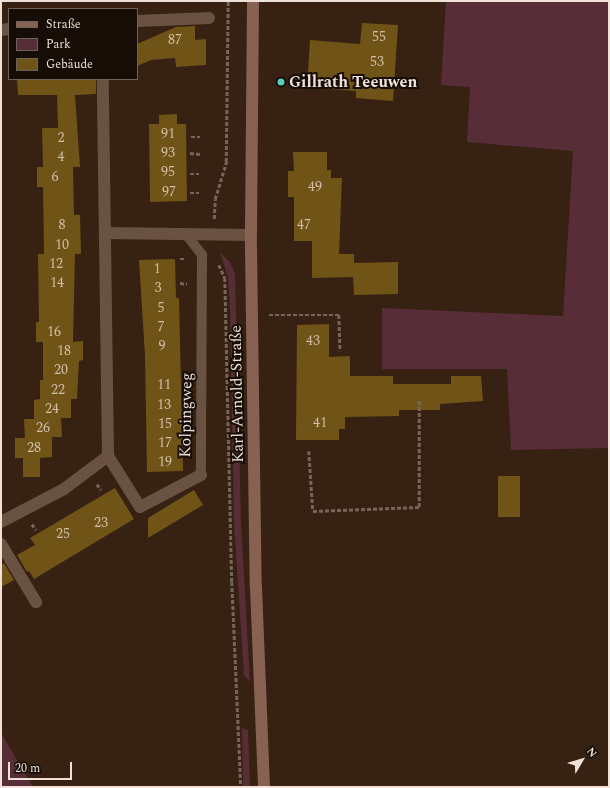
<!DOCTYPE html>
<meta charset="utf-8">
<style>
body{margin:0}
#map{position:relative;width:610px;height:788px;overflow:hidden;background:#362112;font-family:Spectral,serif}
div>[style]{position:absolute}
.green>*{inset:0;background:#572d38}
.building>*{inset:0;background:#705317}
.path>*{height:2.5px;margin-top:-1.25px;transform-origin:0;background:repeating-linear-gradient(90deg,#776557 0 4px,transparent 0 6px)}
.lane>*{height:10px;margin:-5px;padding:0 5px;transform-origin:5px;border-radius:5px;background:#6a5242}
.street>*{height:12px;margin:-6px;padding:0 6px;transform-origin:6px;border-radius:6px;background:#6a5242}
.secondary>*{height:12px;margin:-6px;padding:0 6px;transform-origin:6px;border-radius:6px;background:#876152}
.dots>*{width:11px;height:11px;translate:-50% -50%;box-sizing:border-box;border:2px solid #160d07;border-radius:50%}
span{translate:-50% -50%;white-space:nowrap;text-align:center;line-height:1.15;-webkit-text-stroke:4px #160d07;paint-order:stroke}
.number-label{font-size:14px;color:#d0bea8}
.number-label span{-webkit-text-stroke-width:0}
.poi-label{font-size:16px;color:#f0e2d8;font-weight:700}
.left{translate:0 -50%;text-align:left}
.street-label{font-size:16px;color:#f0e2d8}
.frame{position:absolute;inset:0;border:2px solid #f0e2d8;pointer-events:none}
.legend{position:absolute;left:8px;top:8px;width:130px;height:72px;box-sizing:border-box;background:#160d07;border:1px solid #6d625b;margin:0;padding:5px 7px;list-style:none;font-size:12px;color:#f0e2d8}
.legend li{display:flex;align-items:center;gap:8px;height:20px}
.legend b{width:20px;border:1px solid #6d625b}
.north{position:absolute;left:562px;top:740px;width:40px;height:40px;-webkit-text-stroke:3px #160d07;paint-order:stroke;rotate:52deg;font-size:11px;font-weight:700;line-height:16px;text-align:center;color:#f0e2d8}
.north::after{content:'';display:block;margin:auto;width:14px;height:18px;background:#f0e2d8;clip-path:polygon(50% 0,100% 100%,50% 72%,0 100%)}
.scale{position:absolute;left:8px;top:762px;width:64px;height:18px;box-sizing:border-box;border:2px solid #f0e2d8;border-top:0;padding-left:5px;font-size:12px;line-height:14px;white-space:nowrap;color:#f0e2d8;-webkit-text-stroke:3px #160d07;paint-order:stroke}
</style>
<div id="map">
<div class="green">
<i style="clip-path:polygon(446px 1px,609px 1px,609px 448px,511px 450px,507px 369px,382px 369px,382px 308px,563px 316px,573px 151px,467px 142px,470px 87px,441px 85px)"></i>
<i style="clip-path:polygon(220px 253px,230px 262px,235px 274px,241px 522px,250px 682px,244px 675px,234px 524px,230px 309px,228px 277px)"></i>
<i style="clip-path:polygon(242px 728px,248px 730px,250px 787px,243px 787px)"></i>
<i style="clip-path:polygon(1px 733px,33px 787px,1px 787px)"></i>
</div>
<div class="building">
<i style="clip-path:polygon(362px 23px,398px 25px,393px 101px,356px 98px,356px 91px,307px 87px,310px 40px,360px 44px)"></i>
<i style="clip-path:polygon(195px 26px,195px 40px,206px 39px,206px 65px,176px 67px,175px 58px,151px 60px,137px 66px,137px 44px,176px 27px)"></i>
<i style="clip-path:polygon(17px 79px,96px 79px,96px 94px,75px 95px,80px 167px,73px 167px,74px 215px,80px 215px,81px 254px,75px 254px,73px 342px,83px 341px,83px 360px,79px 361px,77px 399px,71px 399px,71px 418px,61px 418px,62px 437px,52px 437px,52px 457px,40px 458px,40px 477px,23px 477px,23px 458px,15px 458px,15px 438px,25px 438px,24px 419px,34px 419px,34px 400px,40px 399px,40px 380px,43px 380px,43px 342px,36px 342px,36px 322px,39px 322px,38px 254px,44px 254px,43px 187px,37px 187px,37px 167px,43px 167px,42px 128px,58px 128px,57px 95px,18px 95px)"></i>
<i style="clip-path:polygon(177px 114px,177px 124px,186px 124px,187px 201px,150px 202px,149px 124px,159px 124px,159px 115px)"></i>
<i style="clip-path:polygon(293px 152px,327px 152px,327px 170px,331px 170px,331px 178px,342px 178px,339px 254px,354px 254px,354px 263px,398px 262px,398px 294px,354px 295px,353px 277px,312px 278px,312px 241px,294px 241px,294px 197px,288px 197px,288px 171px,294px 171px)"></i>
<i style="clip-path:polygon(175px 259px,176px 298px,179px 298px,183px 471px,147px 472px,145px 356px,139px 260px)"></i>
<i style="clip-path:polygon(329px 324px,329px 357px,350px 356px,350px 376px,393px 376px,393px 384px,451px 384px,451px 376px,481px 376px,483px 401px,440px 404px,440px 410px,399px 410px,399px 416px,345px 417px,345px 429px,339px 429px,339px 440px,296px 440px,297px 325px)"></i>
<i style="clip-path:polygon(498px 476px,520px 476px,520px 517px,498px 517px)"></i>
<i style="clip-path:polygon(115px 488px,134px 519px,34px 579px,29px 571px,27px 572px,17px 555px,35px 545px,30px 538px)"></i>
<i style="clip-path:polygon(194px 490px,203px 505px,148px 538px,148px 518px)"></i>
<i style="clip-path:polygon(4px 563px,14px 580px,1px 587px,1px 565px)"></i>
</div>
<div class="path">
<i style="left:191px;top:137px;width:9px"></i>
<i style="left:190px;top:153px;width:10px;rotate:6deg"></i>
<i style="left:190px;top:174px;width:9px"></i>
<i style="left:190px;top:193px;width:9px"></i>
<i style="left:214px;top:219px;width:20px;rotate:-87deg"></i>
<i style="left:215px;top:199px;width:39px;rotate:-73deg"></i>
<i style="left:226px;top:162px;width:161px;rotate:-89.3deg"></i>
<i style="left:180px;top:259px;width:5px"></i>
<i style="left:219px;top:265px;width:14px;rotate:65deg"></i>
<i style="left:225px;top:278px;width:304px;rotate:88.7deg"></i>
<i style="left:232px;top:582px;width:205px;rotate:87.5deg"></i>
<i style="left:180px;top:283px;width:7px;rotate:8deg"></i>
<i style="left:269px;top:315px;width:70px"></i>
<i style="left:339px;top:315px;width:36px;rotate:88deg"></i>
<i style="left:309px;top:451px;width:60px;rotate:86.2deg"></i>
<i style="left:313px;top:511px;width:106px;rotate:-2.2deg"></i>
<i style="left:419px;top:507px;width:107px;rotate:-90deg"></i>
<i style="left:97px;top:484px;width:7px;rotate:56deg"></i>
<i style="left:32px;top:524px;width:7px;rotate:56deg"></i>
</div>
<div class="lane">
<i style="left:185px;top:233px;width:28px;rotate:52deg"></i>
<i style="left:202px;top:255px;width:220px;rotate:90.3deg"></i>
</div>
<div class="street">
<i style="left:137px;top:21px;width:72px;rotate:-2.4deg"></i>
<i style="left:1px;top:30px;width:8px;rotate:-7deg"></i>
<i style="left:106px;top:233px;width:145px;rotate:0.8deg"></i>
<i style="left:108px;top:456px;width:60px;rotate:57.9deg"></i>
<i style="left:140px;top:507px;width:69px;rotate:-27.7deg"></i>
<i style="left:1px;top:522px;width:71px;rotate:-27.6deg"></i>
<i style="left:64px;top:489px;width:55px;rotate:-36.9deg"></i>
<i style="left:108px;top:456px;width:377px;rotate:-90.8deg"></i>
<i style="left:1px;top:544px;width:68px;rotate:58.9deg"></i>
</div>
<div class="secondary">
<i style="left:253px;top:1px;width:248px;rotate:90.5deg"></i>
<i style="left:251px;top:249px;width:338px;rotate:89.2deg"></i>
<i style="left:256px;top:587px;width:200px;rotate:87.7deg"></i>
</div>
<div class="dots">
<i style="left:281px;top:82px;background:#59cebe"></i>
</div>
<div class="number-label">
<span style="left:379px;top:37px">55</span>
<span style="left:175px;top:40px">87</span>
<span style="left:377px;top:62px">53</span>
<span style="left:168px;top:134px">91</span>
<span style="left:61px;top:138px">2</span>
<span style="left:168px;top:153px">93</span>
<span style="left:61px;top:157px">4</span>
<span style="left:168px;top:172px">95</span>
<span style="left:55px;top:177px">6</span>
<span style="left:315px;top:187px">49</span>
<span style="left:169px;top:192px">97</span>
<span style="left:62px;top:225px">8</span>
<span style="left:304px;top:225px">47</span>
<span style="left:62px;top:245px">10</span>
<span style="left:56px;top:264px">12</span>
<span style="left:157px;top:269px">1</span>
<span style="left:57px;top:283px">14</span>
<span style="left:158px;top:288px">3</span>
<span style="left:161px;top:308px">5</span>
<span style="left:161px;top:327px">7</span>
<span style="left:54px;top:332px">16</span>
<span style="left:313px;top:341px">43</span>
<span style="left:162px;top:346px">9</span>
<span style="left:64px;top:351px">18</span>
<span style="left:61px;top:370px">20</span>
<span style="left:164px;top:385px">11</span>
<span style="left:58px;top:390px">22</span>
<span style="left:164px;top:405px">13</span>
<span style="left:52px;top:409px">24</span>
<span style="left:320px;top:423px">41</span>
<span style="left:165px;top:424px">15</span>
<span style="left:43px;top:428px">26</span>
<span style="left:165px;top:443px">17</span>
<span style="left:34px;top:448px">28</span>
<span style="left:165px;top:462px">19</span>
<span style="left:101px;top:523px">23</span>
<span style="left:63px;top:534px">25</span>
</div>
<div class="poi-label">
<span class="left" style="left:289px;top:82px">Gillrath Teeuwen</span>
</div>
<div class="street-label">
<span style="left:237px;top:394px;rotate:-91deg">Karl-Arnold-Straße</span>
<span style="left:186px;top:415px;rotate:-89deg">Kolpingweg</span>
</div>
<div class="frame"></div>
<ul class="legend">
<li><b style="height:5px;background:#876152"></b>Straße</li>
<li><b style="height:11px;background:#572d38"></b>Park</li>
<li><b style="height:11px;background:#705317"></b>Gebäude</li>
</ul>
<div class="north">N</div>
<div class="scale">20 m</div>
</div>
